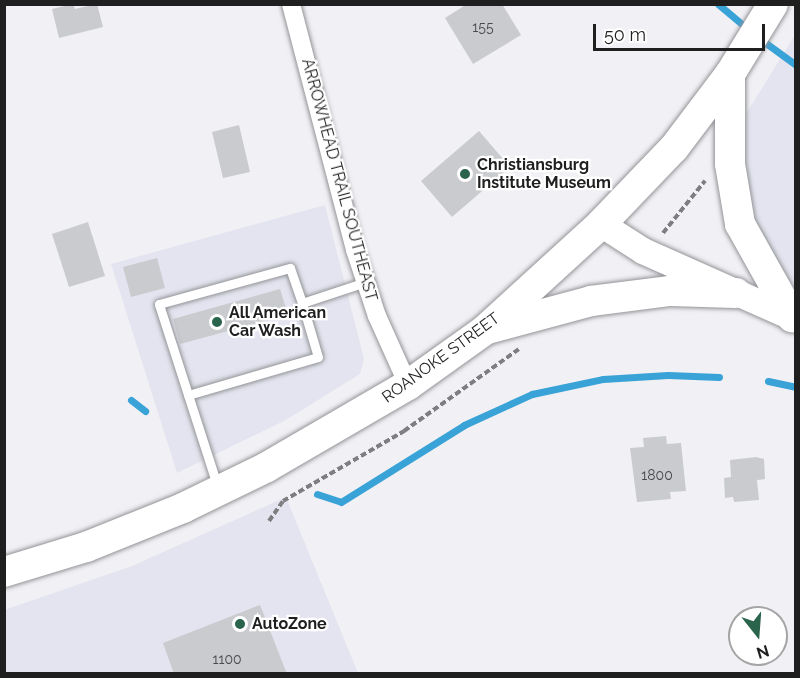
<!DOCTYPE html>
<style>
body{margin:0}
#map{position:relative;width:800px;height:678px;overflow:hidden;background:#f1f1f5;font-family:Raleway,sans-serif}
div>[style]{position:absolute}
.built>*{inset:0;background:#e3e4ef}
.stream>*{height:7px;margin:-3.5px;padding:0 3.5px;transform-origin:3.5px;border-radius:3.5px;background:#39a2d7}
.building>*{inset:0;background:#c9cbce}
.path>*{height:4px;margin-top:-2px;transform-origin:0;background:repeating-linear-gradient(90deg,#7e7e80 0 6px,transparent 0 9px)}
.roads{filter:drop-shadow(0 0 2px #939497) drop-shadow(0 0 2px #939497)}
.service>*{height:9px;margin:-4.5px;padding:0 4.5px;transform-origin:4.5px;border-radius:4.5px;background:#fff}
.minor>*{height:18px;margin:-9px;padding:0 9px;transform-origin:9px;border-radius:9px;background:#fff}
.secondary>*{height:26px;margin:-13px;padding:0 13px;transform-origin:13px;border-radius:13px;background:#fff}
.primary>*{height:30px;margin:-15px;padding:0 15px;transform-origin:15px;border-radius:15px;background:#fff}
.dots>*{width:16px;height:16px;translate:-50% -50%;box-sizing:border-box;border:3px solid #fff;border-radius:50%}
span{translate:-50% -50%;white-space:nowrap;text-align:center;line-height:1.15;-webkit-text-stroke:4.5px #fff;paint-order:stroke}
.number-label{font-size:14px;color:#4a4a4c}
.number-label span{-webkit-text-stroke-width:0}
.poi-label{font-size:16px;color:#1f1f20;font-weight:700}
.left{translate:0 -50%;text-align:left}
.street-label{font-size:16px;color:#1f1f20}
.frame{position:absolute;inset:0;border:6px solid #1f1f20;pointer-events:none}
.north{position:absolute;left:728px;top:606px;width:60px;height:60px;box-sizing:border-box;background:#fff;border:2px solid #a5a5a6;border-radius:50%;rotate:163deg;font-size:16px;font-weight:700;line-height:24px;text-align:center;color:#1f1f20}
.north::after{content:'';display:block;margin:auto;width:21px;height:27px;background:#2b644c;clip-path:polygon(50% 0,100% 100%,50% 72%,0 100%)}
.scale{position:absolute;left:593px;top:24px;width:172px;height:27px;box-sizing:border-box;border:3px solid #1f1f20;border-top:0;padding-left:8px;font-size:18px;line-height:21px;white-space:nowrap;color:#1f1f20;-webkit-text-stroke:4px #fff;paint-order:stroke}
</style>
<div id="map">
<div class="built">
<i style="clip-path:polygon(795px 35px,795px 289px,749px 215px,742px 131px,747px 112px)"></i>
<i style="clip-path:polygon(325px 205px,364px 359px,360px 374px,286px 420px,177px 473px,111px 264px)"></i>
<i style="clip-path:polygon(286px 497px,358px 673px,5px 673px,4px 610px,132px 566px)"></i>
</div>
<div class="stream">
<i style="left:718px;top:4px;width:39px;rotate:40deg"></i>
<i style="left:759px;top:38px;width:46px;rotate:36.1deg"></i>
<i style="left:768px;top:381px;width:29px;rotate:12deg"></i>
<i style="left:131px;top:400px;width:18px;rotate:38deg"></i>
<i style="left:317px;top:494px;width:25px;rotate:18deg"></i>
<i style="left:341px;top:502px;width:145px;rotate:-32deg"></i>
<i style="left:464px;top:425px;width:75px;rotate:-24.5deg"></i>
<i style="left:532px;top:394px;width:73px;rotate:-11.9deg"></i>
<i style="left:603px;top:379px;width:65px;rotate:-3.5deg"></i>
<i style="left:668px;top:375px;width:51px;rotate:2.2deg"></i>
</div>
<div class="building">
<i style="clip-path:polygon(73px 4px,75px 9px,97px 4px,103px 27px,59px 38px,52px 9px)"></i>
<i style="clip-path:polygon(467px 4px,502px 4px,521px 35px,473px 64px,445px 18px)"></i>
<i style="clip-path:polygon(239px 125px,250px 172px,223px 178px,212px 132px)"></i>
<i style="clip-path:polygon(479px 131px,510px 167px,452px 217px,421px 181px)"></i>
<i style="clip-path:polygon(88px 222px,105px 276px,69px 287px,52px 234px)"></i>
<i style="clip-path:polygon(157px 258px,165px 288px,131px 297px,123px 267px)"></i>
<i style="clip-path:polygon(280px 289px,288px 315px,180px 344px,173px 319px)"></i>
<i style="clip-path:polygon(666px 436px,667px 444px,681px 443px,686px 491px,670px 492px,671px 499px,637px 502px,630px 448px,644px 447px,643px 438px)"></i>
<i style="clip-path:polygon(756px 457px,764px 459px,765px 479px,757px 480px,759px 500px,734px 502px,733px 497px,725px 498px,724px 478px,731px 477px,730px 460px)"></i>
<i style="clip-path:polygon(260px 605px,287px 674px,174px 674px,163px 643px)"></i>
</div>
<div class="path">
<i style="left:663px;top:233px;width:67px;rotate:-51.1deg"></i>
<i style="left:269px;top:521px;width:24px;rotate:-55deg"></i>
<i style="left:283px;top:501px;width:140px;rotate:-30deg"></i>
<i style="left:404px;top:431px;width:141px;rotate:-35.5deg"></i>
</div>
<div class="roads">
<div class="service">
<i style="left:188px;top:395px;width:135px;rotate:-16.3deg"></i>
<i style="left:318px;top:357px;width:56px;rotate:-106.5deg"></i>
<i style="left:217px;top:485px;width:190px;rotate:-107.8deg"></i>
<i style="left:159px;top:304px;width:136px;rotate:-15.4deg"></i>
<i style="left:290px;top:268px;width:37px;rotate:71deg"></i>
<i style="left:302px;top:303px;width:67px;rotate:-18.2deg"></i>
</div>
<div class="minor">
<i style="left:291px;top:4px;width:254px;rotate:75.4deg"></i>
<i style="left:355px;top:250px;width:70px;rotate:71.6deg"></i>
<i style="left:377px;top:316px;width:76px;rotate:65.8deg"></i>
</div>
<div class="secondary">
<i style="left:601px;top:224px;width:50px;rotate:32.7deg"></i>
<i style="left:643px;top:251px;width:167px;rotate:24deg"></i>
</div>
<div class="primary">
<i style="left:730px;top:74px;width:90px;rotate:90deg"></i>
<i style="left:730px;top:164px;width:61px;rotate:80.5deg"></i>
<i style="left:740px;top:224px;width:107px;rotate:60.8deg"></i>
<i style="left:491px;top:328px;width:104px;rotate:-15.1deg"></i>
<i style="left:591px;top:301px;width:80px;rotate:-7.2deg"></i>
<i style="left:670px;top:291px;width:66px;rotate:1.7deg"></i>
<i style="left:4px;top:572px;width:86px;rotate:-17deg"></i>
<i style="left:86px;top:547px;width:105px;rotate:-21.9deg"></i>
<i style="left:183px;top:508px;width:93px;rotate:-26deg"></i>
<i style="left:267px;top:467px;width:163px;rotate:-30.2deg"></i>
<i style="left:408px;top:385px;width:95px;rotate:-35.5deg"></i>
<i style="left:485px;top:330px;width:157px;rotate:-42.4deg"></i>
<i style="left:601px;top:224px;width:105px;rotate:-46.2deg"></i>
<i style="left:674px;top:148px;width:93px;rotate:-52.9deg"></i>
<i style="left:730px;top:74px;width:82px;rotate:-58.4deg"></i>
</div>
</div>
<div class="dots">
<i style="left:465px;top:174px;background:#2b644c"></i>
<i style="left:217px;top:322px;background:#2b644c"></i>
<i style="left:240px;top:624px;background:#2b644c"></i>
</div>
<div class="number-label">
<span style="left:483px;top:27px">155</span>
<span style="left:657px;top:475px">1800</span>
<span style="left:227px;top:659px">1100</span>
</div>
<div class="poi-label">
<span class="left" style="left:477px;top:174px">Christiansburg<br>Institute Museum</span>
<span class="left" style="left:229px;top:322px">All American<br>Car Wash</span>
<span class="left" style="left:252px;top:624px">AutoZone</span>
</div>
<div class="street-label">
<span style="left:339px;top:180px;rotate:75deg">ARROWHEAD TRAIL SOUTHEAST</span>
<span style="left:441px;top:358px;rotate:-36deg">ROANOKE STREET</span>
</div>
<div class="frame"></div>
<div class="north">N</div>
<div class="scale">50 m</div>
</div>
